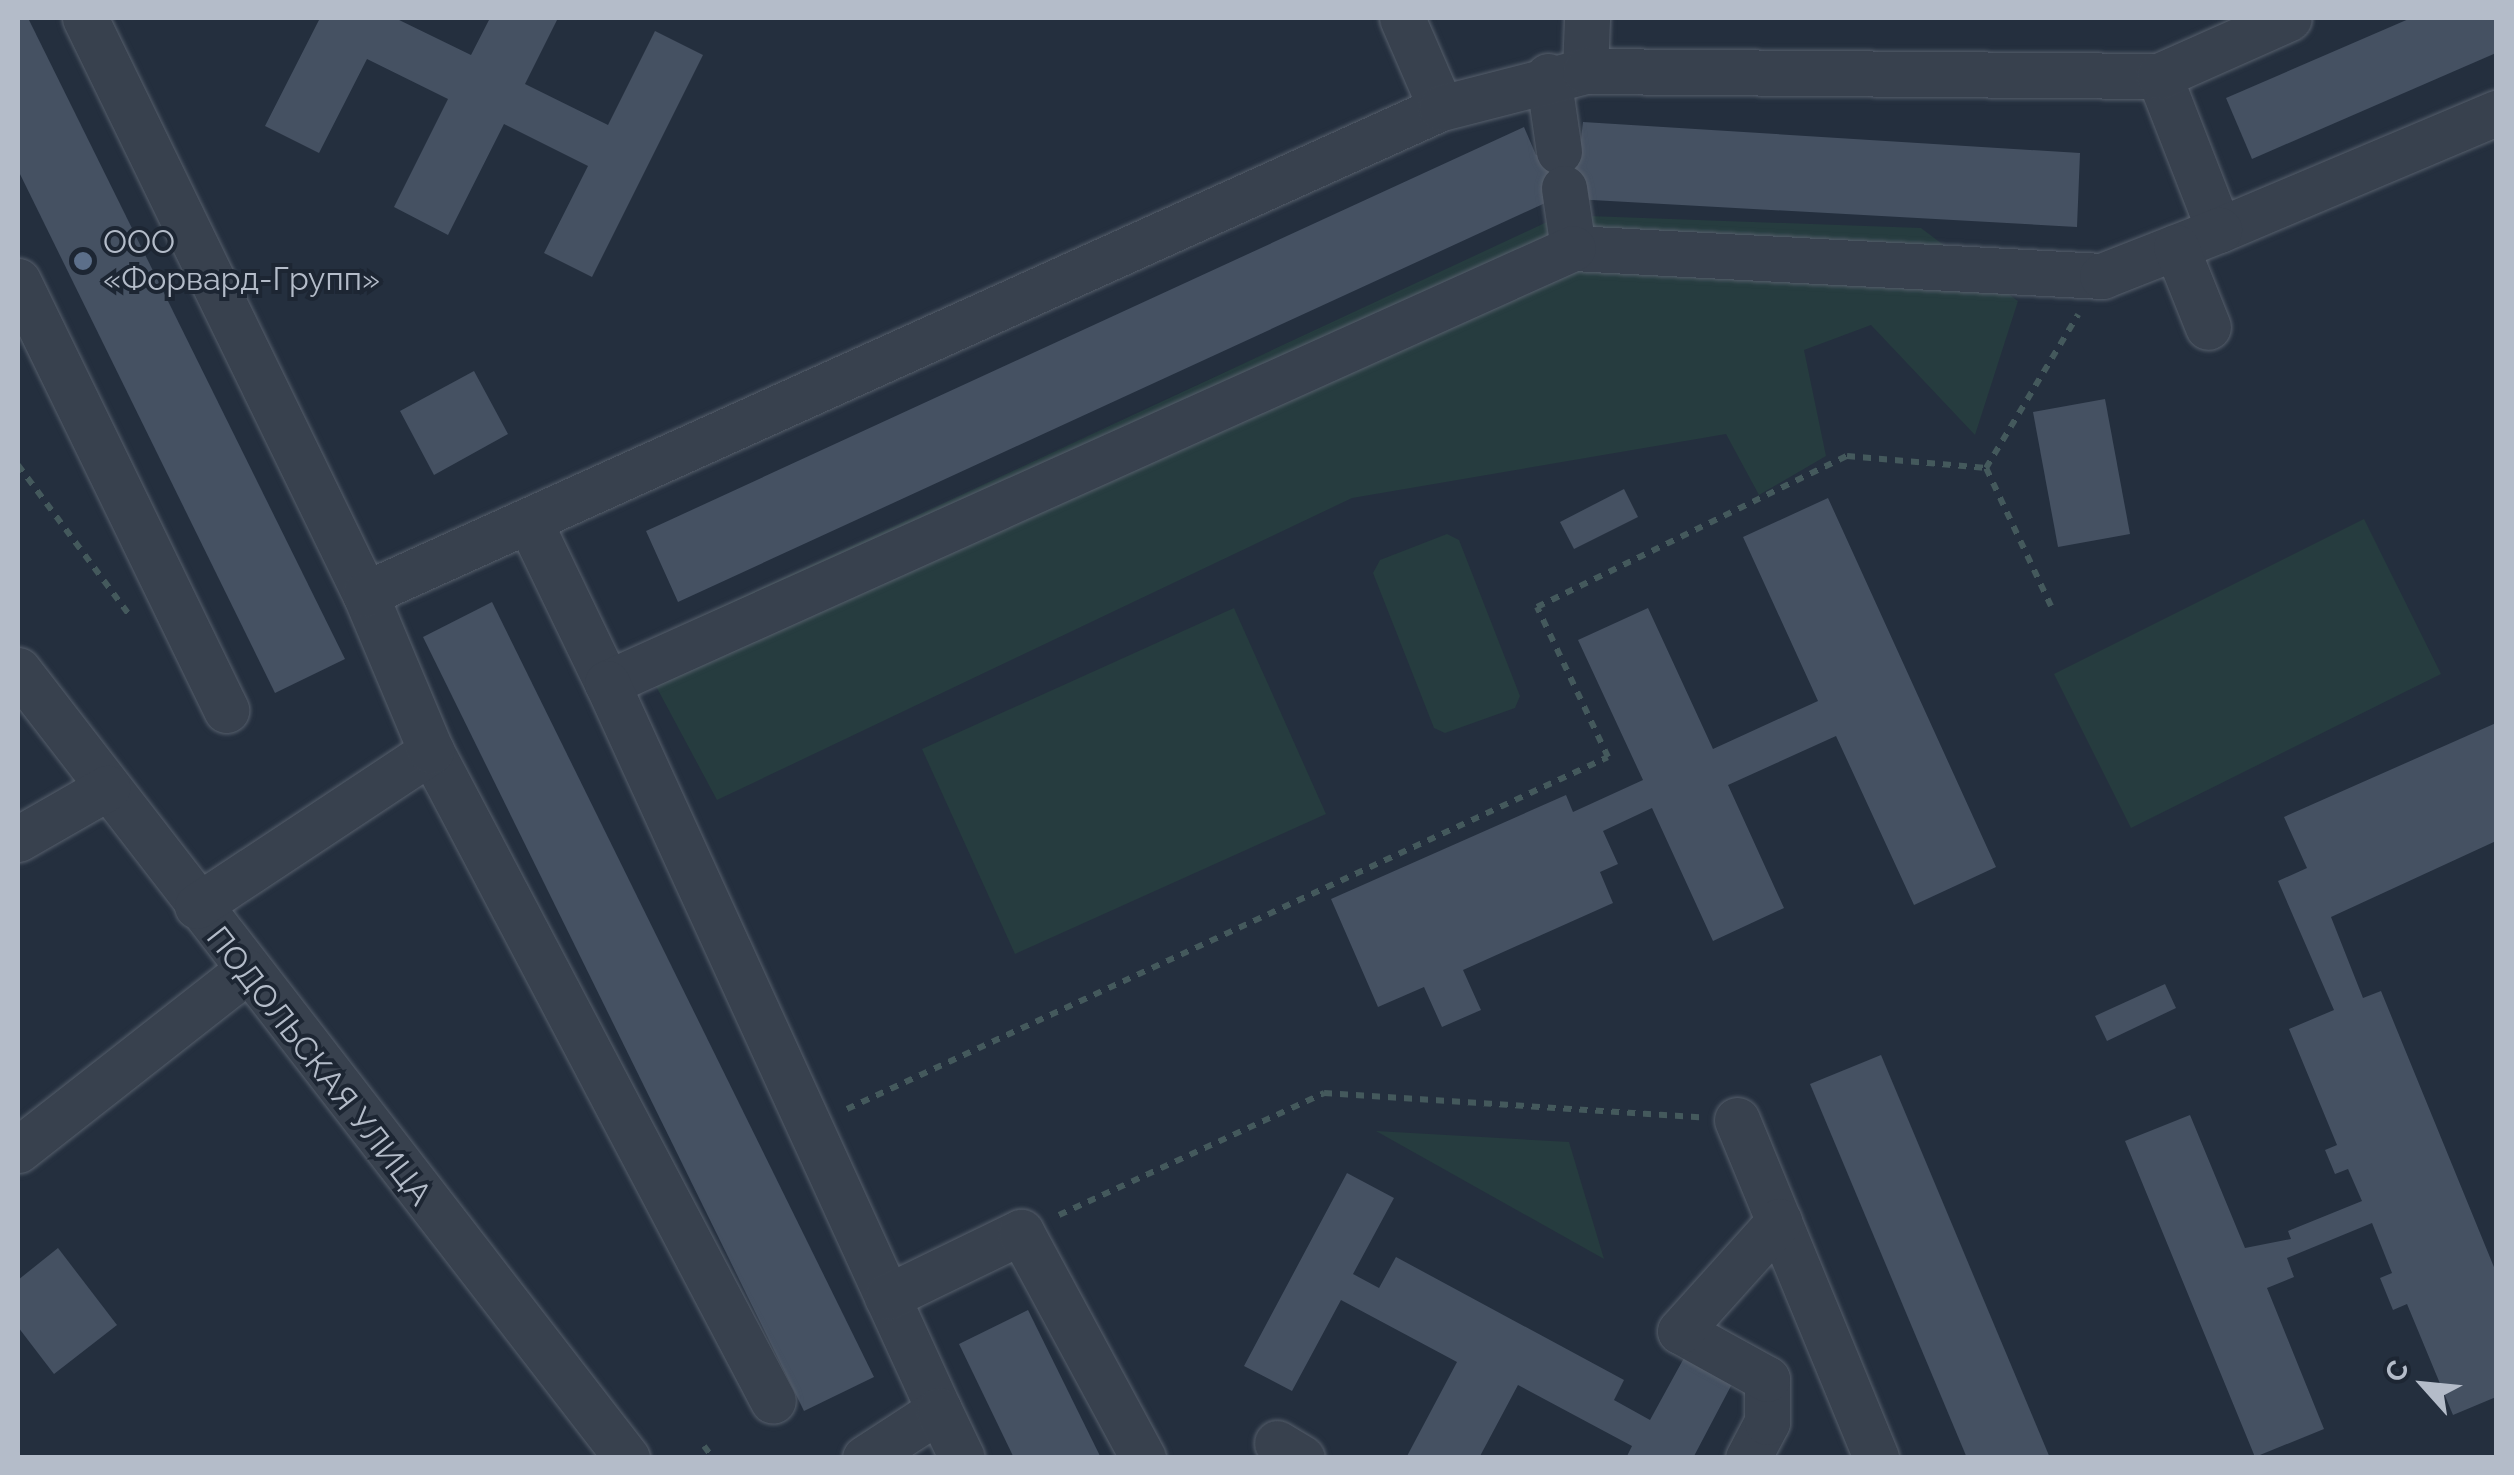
<!DOCTYPE html>
<meta charset="utf-8">
<style>
body{margin:0}
#map{position:relative;width:2514px;height:1475px;overflow:hidden;background:#242f3e;font-family:Raleway,sans-serif}
div>[style]{position:absolute}
.green>*{inset:0;background:#263c3f}
.building>*{inset:0;background:#455162}
.path>*{height:6px;margin-top:-3px;transform-origin:0;background:repeating-linear-gradient(90deg,#44595c 0 8px,transparent 0 16px)}
.roads{filter:drop-shadow(0 0 2px #565f6c) drop-shadow(0 0 2px #565f6c)}
.minor>*{height:45px;margin:-22.5px;padding:0 22.5px;transform-origin:22.5px;border-radius:22.5px;background:#38414e}
.dots>*{width:28px;height:28px;translate:-50% -50%;box-sizing:border-box;border:5px solid #1d2633;border-radius:50%}
span{translate:-50% -50%;white-space:nowrap;text-align:center;line-height:1.15;-webkit-text-stroke:8px #1d2633;paint-order:stroke}
.poi-label{font-size:32px;color:#b4bcc9}
.left{translate:0 -50%;text-align:left}
.street-label{font-size:32px;color:#b4bcc9}
.frame{position:absolute;inset:0;border:20px solid #b4bcc9;pointer-events:none}
.north{position:absolute;left:2374px;top:1335px;width:100px;height:100px;-webkit-text-stroke:8px #1d2633;paint-order:stroke;rotate:297deg;font-size:28px;font-weight:700;line-height:40px;text-align:center;color:#b4bcc9}
.north::after{content:'';display:block;margin:auto;width:35px;height:45px;background:#b4bcc9;clip-path:polygon(50% 0,100% 100%,50% 72%,0 100%)}
</style>
<div id="map">
<div class="green">
<i style="clip-path:polygon(1562px 215px,1921px 228px,2018px 301px,1975px 435px,1871px 325px,1804px 350px,1826px 456px,1759px 495px,1726px 434px,1352px 498px,717px 800px,635px 647px)"></i>
<i style="clip-path:polygon(2364px 519px,2441px 674px,2131px 828px,2054px 674px)"></i>
<i style="clip-path:polygon(1447px 534px,1459px 540px,1520px 696px,1515px 708px,1445px 733px,1434px 728px,1373px 573px,1380px 560px)"></i>
<i style="clip-path:polygon(1234px 608px,1326px 814px,1015px 954px,922px 749px)"></i>
<i style="clip-path:polygon(1376px 1131px,1569px 1142px,1604px 1259px)"></i>
</div>
<div class="building">
<i style="clip-path:polygon(18px 18px,28px 18px,345px 659px,275px 693px,18px 170px)"></i>
<i style="clip-path:polygon(320px 18px,395px 18px,471px 55px,490px 18px,558px 18px,525px 84px,608px 125px,655px 31px,703px 55px,592px 277px,544px 253px,588px 166px,504px 124px,448px 235px,394px 207px,448px 99px,367px 59px,319px 153px,265px 126px)"></i>
<i style="clip-path:polygon(2411px 18px,2496px 18px,2496px 53px,2252px 159px,2226px 98px)"></i>
<i style="clip-path:polygon(1583px 122px,2080px 153px,2077px 227px,1556px 198px,678px 602px,646px 531px,1524px 127px,1536px 155px,1580px 148px)"></i>
<i style="clip-path:polygon(474px 371px,508px 434px,434px 475px,400px 411px)"></i>
<i style="clip-path:polygon(2105px 399px,2130px 534px,2058px 547px,2033px 412px)"></i>
<i style="clip-path:polygon(1624px 489px,1638px 517px,1574px 549px,1560px 522px)"></i>
<i style="clip-path:polygon(1828px 498px,1996px 867px,1914px 905px,1836px 736px,1728px 785px,1784px 908px,1713px 941px,1652px 808px,1603px 831px,1618px 864px,1600px 872px,1613px 903px,1463px 970px,1481px 1010px,1442px 1027px,1424px 987px,1378px 1007px,1331px 899px,1566px 795px,1573px 812px,1643px 780px,1578px 640px,1648px 608px,1713px 749px,1818px 701px,1743px 537px)"></i>
<i style="clip-path:polygon(492px 602px,874px 1377px,804px 1411px,423px 637px)"></i>
<i style="clip-path:polygon(2496px 723px,2496px 841px,2331px 917px,2363px 998px,2381px 991px,2496px 1272px,2496px 1397px,2453px 1415px,2407px 1304px,2393px 1310px,2380px 1278px,2392px 1273px,2372px 1223px,2287px 1258px,2294px 1277px,2267px 1288px,2324px 1429px,2255px 1457px,2125px 1141px,2190px 1115px,2245px 1248px,2291px 1239px,2288px 1231px,2362px 1201px,2348px 1169px,2335px 1174px,2325px 1150px,2337px 1145px,2289px 1029px,2334px 1010px,2278px 881px,2307px 868px,2284px 817px)"></i>
<i style="clip-path:polygon(2165px 984px,2176px 1008px,2107px 1041px,2095px 1016px)"></i>
<i style="clip-path:polygon(1881px 1055px,2050px 1458px,1967px 1458px,1810px 1084px)"></i>
<i style="clip-path:polygon(1347px 1173px,1394px 1198px,1353px 1274px,1379px 1288px,1396px 1257px,1624px 1380px,1614px 1400px,1650px 1420px,1684px 1358px,1732px 1384px,1693px 1458px,1626px 1458px,1632px 1446px,1518px 1385px,1479px 1458px,1406px 1458px,1457px 1362px,1341px 1300px,1292px 1391px,1244px 1366px)"></i>
<i style="clip-path:polygon(58px 1248px,117px 1325px,54px 1374px,18px 1327px,18px 1280px)"></i>
<i style="clip-path:polygon(1028px 1310px,1101px 1458px,1014px 1458px,959px 1344px)"></i>
</div>
<div class="path">
<i style="left:18px;top:465px;width:188px;rotate:53.4deg"></i>
<i style="left:2051px;top:606px;width:153px;rotate:-115.2deg"></i>
<i style="left:1986px;top:468px;width:179px;rotate:-59deg"></i>
<i style="left:847px;top:1109px;width:838px;rotate:-24.82deg"></i>
<i style="left:1608px;top:757px;width:166px;rotate:-115.3deg"></i>
<i style="left:1537px;top:607px;width:345px;rotate:-26deg"></i>
<i style="left:1847px;top:456px;width:140px;rotate:4.9deg"></i>
<i style="left:1059px;top:1215px;width:292px;rotate:-24.7deg"></i>
<i style="left:1324px;top:1093px;width:376px;rotate:3.7deg"></i>
<i style="left:704px;top:1446px;width:15px;rotate:53deg"></i>
</div>
<div class="roads">
<div class="minor">
<i style="left:85px;top:18px;width:640px;rotate:64.08deg"></i>
<i style="left:1402px;top:18px;width:98px;rotate:66.6deg"></i>
<i style="left:1585px;top:71px;width:53px;rotate:-87.8deg"></i>
<i style="left:1548px;top:76px;width:76px;rotate:81.7deg"></i>
<i style="left:2159px;top:76px;width:165px;rotate:68.7deg"></i>
<i style="left:2219px;top:230px;width:301px;rotate:-22.9deg"></i>
<i style="left:1564px;top:188px;width:61px;rotate:81.5deg"></i>
<i style="left:1573px;top:248px;width:530px;rotate:3.03deg"></i>
<i style="left:2102px;top:276px;width:126px;rotate:-21.5deg"></i>
<i style="left:2176px;top:247px;width:86px;rotate:68.2deg"></i>
<i style="left:18px;top:281px;width:477px;rotate:64.1deg"></i>
<i style="left:530px;top:523px;width:178px;rotate:64.3deg"></i>
<i style="left:607px;top:683px;width:1059px;rotate:-24.24deg"></i>
<i style="left:18px;top:670px;width:996px;rotate:52.3deg"></i>
<i style="left:607px;top:683px;width:799px;rotate:65.46deg"></i>
<i style="left:431px;top:751px;width:734px;rotate:62.25deg"></i>
<i style="left:18px;top:839px;width:103px;rotate:-29.8deg"></i>
<i style="left:197px;top:906px;width:281px;rotate:-33.5deg"></i>
<i style="left:431px;top:751px;width:170px;rotate:-112.8deg"></i>
<i style="left:365px;top:594px;width:1181px;rotate:-24.31deg"></i>
<i style="left:1441px;top:108px;width:149px;rotate:-14.4deg"></i>
<i style="left:1585px;top:71px;width:574px;rotate:0.5deg"></i>
<i style="left:2159px;top:76px;width:142px;rotate:-24deg"></i>
<i style="left:1737px;top:1120px;width:365px;rotate:67.6deg"></i>
<i style="left:18px;top:1150px;width:290px;rotate:-38.1deg"></i>
<i style="left:887px;top:1297px;width:149px;rotate:-25.9deg"></i>
<i style="left:1021px;top:1232px;width:257px;rotate:61.6deg"></i>
<i style="left:1277px;top:1443px;width:29px;rotate:31deg"></i>
<i style="left:865px;top:1458px;width:88px;rotate:-33deg"></i>
<i style="left:939px;top:1410px;width:53px;rotate:64.4deg"></i>
<i style="left:1748px;top:1458px;width:41px;rotate:-62.2deg"></i>
<i style="left:1767px;top:1422px;width:43px;rotate:-90deg"></i>
<i style="left:1767px;top:1379px;width:99px;rotate:-151.1deg"></i>
<i style="left:1680px;top:1331px;width:148px;rotate:-48deg"></i>
</div>
</div>
<div class="dots">
<i style="left:83px;top:261px;background:#5c6f8a"></i>
</div>
<div class="poi-label">
<span class="left" style="left:103px;top:261px">ООО<br>«Форвард-Групп»</span>
</div>
<div class="street-label">
<span style="left:319px;top:1066px;rotate:52deg">ПОДОЛЬСКАЯ УЛИЦА</span>
</div>
<div class="frame"></div>
<div class="north">С</div>
</div>
